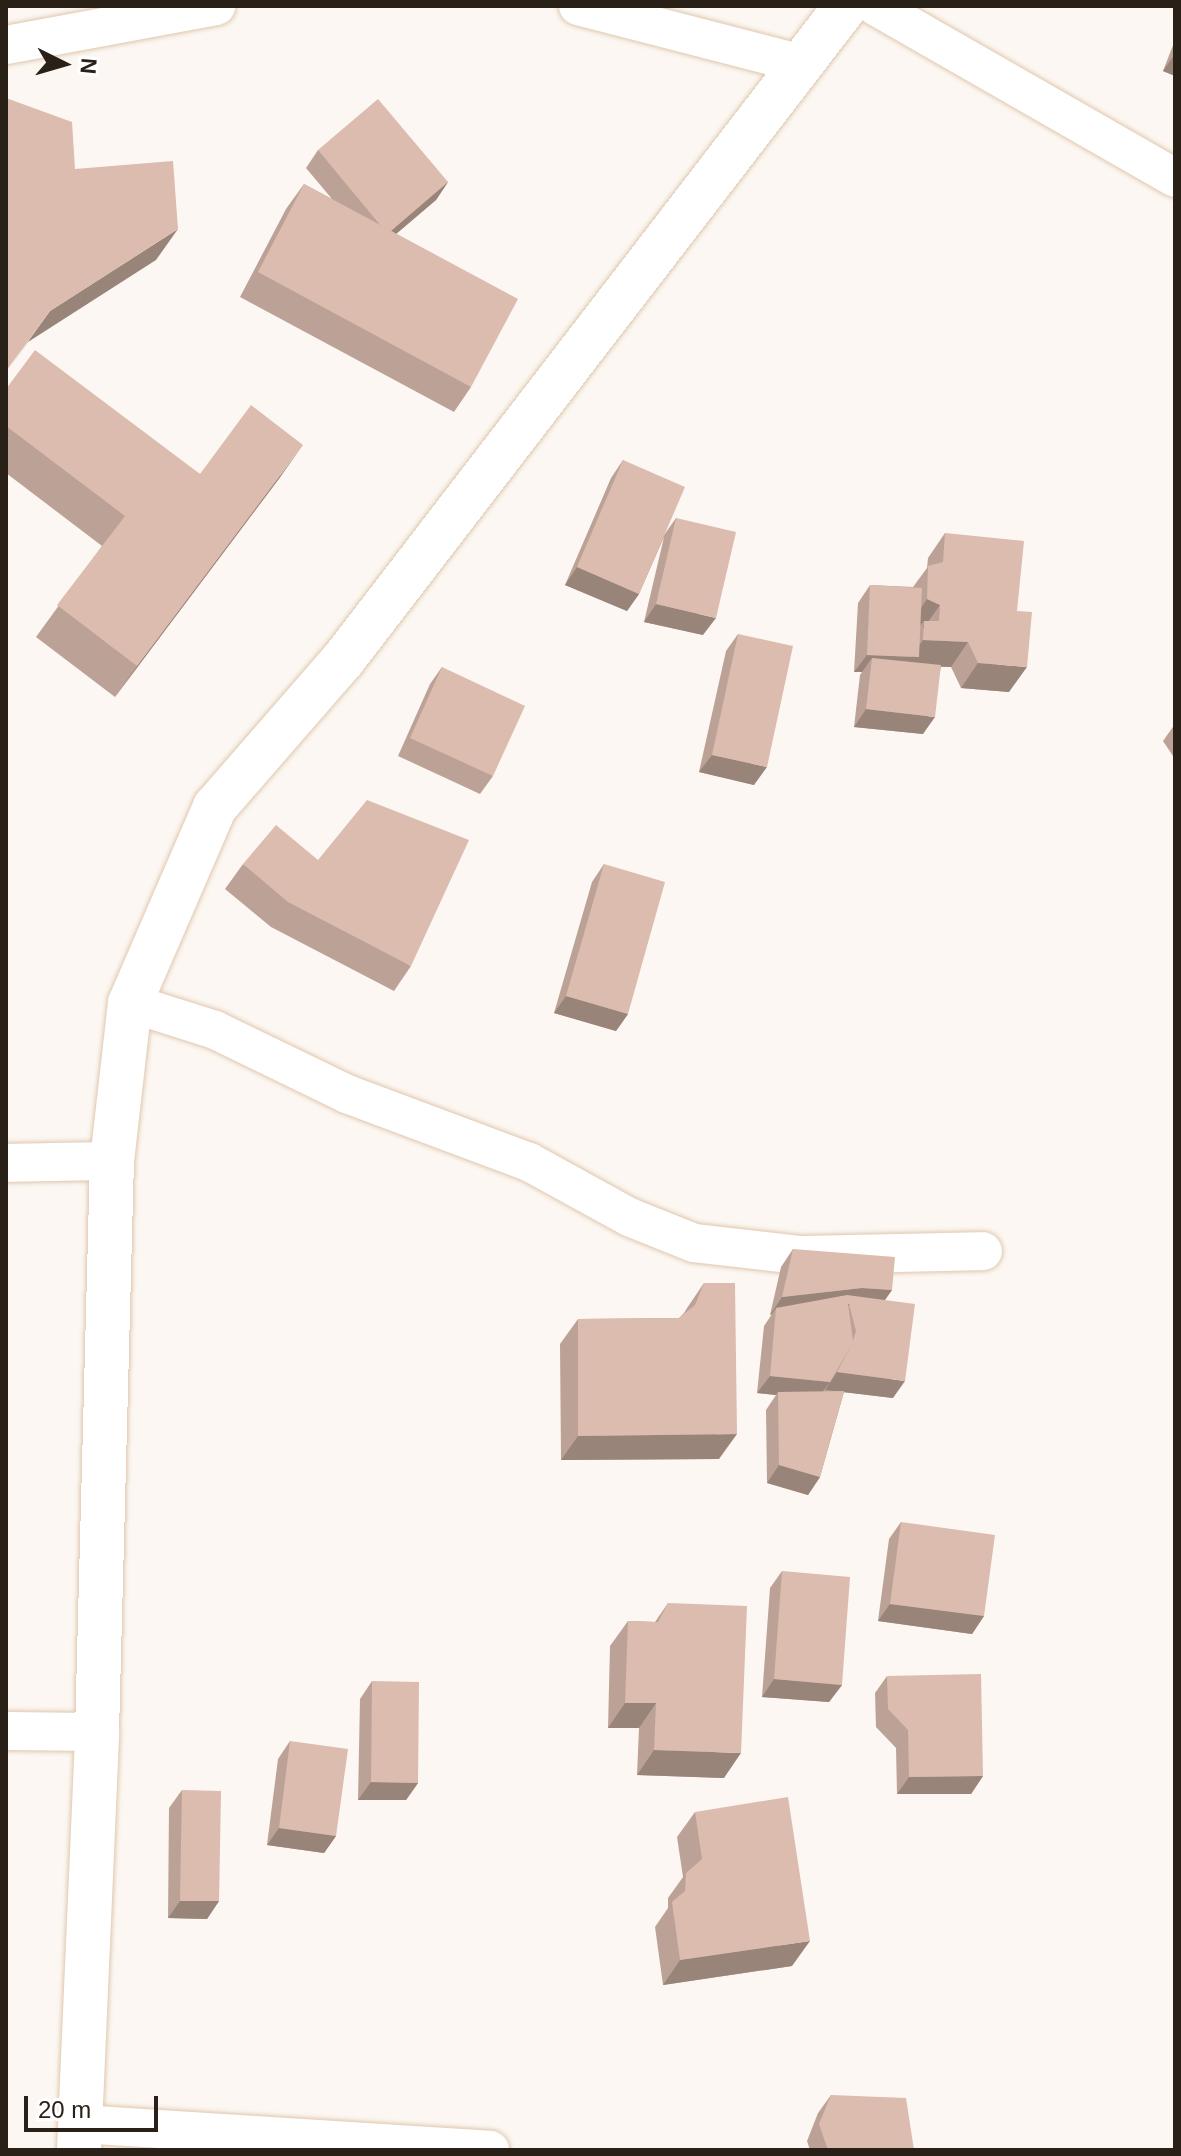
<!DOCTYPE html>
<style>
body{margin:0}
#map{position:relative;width:1181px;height:2156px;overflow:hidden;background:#fcf7f2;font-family:Arial,sans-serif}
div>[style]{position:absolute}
.roads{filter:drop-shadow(0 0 2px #e0c7ae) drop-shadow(0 0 2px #e0c7ae)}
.minor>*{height:38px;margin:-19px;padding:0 19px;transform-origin:19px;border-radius:19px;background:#fff}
.secondary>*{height:44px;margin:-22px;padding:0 22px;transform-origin:22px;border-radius:22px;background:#fff}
.wall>*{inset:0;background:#bca296}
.shaded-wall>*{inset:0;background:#99847a}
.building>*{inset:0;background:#dbbcae}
span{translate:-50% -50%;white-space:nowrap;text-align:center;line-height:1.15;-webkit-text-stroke:6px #fff;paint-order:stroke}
.frame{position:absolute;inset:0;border:8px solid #292017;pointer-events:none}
.north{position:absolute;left:24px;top:24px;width:80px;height:80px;-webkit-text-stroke:6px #fff;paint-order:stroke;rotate:95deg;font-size:22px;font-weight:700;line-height:32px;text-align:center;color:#292017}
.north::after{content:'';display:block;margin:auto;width:28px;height:36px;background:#292017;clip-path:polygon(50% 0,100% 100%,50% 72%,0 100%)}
.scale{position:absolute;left:24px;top:2096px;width:134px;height:36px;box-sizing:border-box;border:4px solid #292017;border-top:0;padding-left:10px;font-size:24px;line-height:28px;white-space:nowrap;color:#292017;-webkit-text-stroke:6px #fff;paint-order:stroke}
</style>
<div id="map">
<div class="roads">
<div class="minor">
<i style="left:578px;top:6px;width:227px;rotate:14.5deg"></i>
<i style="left:875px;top:6px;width:346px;rotate:29.8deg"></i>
<i style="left:6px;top:45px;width:214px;rotate:-10.5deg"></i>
<i style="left:130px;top:1003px;width:89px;rotate:17.6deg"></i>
<i style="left:215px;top:1030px;width:147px;rotate:25.9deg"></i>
<i style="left:347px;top:1094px;width:194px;rotate:20.5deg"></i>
<i style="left:529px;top:1162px;width:114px;rotate:28.8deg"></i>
<i style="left:629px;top:1217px;width:70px;rotate:21.8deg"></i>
<i style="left:694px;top:1243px;width:106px;rotate:6.5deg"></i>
<i style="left:799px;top:1255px;width:184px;rotate:-1.2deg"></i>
<i style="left:6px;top:1163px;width:106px;rotate:-1.1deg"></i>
<i style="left:6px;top:1731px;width:91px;rotate:0.6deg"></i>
<i style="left:79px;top:2124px;width:412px;rotate:3.6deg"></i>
</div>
<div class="secondary">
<i style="left:79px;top:2150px;width:418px;rotate:-87.5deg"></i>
<i style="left:97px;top:1732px;width:571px;rotate:-88.5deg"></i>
<i style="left:112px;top:1161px;width:159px;rotate:-83.5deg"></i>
<i style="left:130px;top:1003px;width:214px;rotate:-66.6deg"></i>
<i style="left:215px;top:807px;width:195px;rotate:-49deg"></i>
<i style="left:343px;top:660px;width:825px;rotate:-52.44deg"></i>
</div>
</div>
<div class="wall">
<i style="clip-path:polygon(1175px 40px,1175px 76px,1163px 71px)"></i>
<i style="clip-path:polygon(318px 150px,448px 182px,436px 200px,396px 234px,471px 387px,454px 412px,240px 297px,286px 209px,304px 184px,332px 199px,306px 168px)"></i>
<i style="clip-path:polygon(6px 389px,200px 474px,281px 476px,115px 697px,36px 637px,102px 546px,6px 473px)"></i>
<i style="clip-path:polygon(623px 460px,664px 535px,676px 518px,703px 635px,644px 622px,664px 537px,639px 594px,627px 611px,565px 585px,611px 478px)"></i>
<i style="clip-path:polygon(945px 533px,1009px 692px,961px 688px,951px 667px,941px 667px,923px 734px,854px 727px,860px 675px,862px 672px,854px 672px,858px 603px,870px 585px,913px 587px,927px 568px,928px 558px)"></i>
<i style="clip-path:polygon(738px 634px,754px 785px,699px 772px,726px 651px)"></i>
<i style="clip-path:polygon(442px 667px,493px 776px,480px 794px,398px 756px,430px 684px)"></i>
<i style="clip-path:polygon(1175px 724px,1175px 759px,1163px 741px)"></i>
<i style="clip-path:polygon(243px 864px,411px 966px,394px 991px,271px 927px,225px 889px)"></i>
<i style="clip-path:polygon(604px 864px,628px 1014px,616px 1031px,554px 1013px,592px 882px)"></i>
<i style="clip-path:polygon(793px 1249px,892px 1290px,885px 1300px,893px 1398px,844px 1392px,820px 1477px,808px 1495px,767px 1483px,766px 1410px,776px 1395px,757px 1393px,764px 1326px,772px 1314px,770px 1315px,781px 1267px)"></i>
<i style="clip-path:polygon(704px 1283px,719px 1459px,561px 1460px,560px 1344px,578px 1319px,679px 1318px,684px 1313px,687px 1308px)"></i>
<i style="clip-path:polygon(901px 1522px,984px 1616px,972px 1634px,878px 1621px,889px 1539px)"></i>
<i style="clip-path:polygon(782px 1571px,842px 1685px,829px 1702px,762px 1697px,770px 1588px)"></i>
<i style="clip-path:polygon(668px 1603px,724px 1778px,637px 1775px,639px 1728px,608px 1728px,610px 1646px,628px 1621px,655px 1622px)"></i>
<i style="clip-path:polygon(887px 1676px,983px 1776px,971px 1794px,897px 1794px,896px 1748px,876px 1727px,875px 1693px)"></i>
<i style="clip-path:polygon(372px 1681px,418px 1783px,406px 1800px,358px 1800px,360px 1699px)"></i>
<i style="clip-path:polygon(290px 1741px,336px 1836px,324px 1853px,267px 1845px,278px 1759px)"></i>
<i style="clip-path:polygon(182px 1790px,219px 1901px,207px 1919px,168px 1918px,169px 1808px)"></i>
<i style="clip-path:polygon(695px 1812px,792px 1966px,663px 1985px,655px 1927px,668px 1908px,668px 1898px,683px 1877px,677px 1837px)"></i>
<i style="clip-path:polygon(831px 2095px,914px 2150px,810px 2150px,807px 2141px,818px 2113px)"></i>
</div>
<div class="shaded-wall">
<i style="clip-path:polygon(1175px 54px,1175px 76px,1163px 71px)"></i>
<i style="clip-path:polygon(448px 182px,436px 200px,376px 251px,388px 233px)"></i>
<i style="clip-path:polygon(178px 229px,156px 260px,28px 342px,6px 372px,50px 311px)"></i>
<i style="clip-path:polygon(303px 445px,281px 476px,115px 697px,137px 666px)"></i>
<i style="clip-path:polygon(577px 567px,639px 594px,627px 611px,565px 585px)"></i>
<i style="clip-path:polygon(927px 599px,940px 605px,923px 629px,924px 621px,918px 628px,910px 624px)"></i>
<i style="clip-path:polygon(656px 604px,716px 618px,703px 635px,644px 622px)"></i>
<i style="clip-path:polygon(923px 640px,968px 642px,951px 667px,913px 665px,872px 658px,862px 672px,854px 672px,867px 655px,911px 657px)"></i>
<i style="clip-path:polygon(978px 663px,1027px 667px,1009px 692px,961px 688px)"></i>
<i style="clip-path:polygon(866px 709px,935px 717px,923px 734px,854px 727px)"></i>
<i style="clip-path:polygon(712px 755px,767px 767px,754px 785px,699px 772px)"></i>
<i style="clip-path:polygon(566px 996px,628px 1014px,616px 1031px,554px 1013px)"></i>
<i style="clip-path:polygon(862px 1288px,892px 1290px,879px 1308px,848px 1305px,776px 1308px,772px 1314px,770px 1315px,782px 1297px)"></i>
<i style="clip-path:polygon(837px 1372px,905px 1381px,893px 1398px,825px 1390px)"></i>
<i style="clip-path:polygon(770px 1376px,830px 1382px,817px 1399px,778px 1392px,776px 1395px,757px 1393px)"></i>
<i style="clip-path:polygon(737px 1434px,719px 1459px,561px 1460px,578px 1436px)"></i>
<i style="clip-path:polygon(779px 1465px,820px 1477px,808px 1495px,767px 1483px)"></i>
<i style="clip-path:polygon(890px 1604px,984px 1616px,972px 1634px,878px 1621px)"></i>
<i style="clip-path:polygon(774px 1679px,842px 1685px,829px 1702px,762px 1697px)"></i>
<i style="clip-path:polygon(625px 1703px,656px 1703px,639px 1728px,608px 1728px)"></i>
<i style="clip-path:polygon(654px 1750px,741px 1753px,724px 1778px,637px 1775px)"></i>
<i style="clip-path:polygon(983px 1776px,971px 1794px,897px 1794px,909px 1777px)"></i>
<i style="clip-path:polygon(371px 1782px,418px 1783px,406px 1800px,358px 1800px)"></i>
<i style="clip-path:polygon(279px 1828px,336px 1836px,324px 1853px,267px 1845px)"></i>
<i style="clip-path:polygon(180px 1901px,219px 1901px,207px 1919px,168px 1918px)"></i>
<i style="clip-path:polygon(810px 1941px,792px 1966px,663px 1985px,680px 1960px)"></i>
</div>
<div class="building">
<i style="clip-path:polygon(6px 98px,72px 122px,75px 169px,173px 161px,178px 229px,50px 311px,6px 371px)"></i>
<i style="clip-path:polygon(378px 99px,448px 182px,391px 231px,381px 226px,318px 150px)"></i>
<i style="clip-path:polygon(304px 184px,518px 299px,471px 387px,258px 272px)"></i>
<i style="clip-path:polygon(35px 350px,200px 474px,251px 405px,303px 445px,137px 666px,57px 605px,125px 516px,6px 426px,6px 389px)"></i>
<i style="clip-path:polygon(623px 460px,685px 487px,639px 594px,577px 567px)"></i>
<i style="clip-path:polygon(676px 518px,736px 532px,716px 618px,656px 604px)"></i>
<i style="clip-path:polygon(945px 533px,1024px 541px,1017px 611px,1032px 612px,1027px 667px,978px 663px,968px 642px,923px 640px,924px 621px,939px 621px,940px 605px,927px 599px,928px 566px,943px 562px)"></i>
<i style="clip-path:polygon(870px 585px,922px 588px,919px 657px,867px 655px)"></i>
<i style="clip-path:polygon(738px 634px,793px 646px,767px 767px,712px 755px)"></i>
<i style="clip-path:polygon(872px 658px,941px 665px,935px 717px,866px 709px)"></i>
<i style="clip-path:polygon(442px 667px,525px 706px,493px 776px,410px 738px)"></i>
<i style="clip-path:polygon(367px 800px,469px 840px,411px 966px,288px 902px,243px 864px,276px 825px,318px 860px)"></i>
<i style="clip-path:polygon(604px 864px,665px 882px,628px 1014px,566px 996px)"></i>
<i style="clip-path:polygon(793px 1249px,895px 1257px,892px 1290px,862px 1288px,782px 1297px)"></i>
<i style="clip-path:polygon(704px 1283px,735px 1283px,737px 1434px,578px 1436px,578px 1319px,679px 1318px,695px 1305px)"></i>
<i style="clip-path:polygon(evenodd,847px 1295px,915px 1304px,905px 1381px,837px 1372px,852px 1344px,830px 1382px,770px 1376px,776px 1308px,847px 1295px,848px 1304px,849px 1304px,856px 1331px,853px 1341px,848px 1304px)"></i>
<i style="clip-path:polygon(844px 1391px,820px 1477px,779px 1465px,778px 1392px)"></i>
<i style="clip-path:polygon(901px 1522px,995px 1535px,984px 1616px,890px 1604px)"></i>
<i style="clip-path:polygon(782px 1571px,850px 1577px,842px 1685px,774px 1679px)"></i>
<i style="clip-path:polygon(668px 1603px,747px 1606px,741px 1753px,654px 1750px,656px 1703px,625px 1703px,628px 1621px,658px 1622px)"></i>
<i style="clip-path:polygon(981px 1674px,983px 1776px,909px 1777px,908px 1730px,888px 1709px,887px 1676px)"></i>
<i style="clip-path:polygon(372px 1681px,419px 1682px,418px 1783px,371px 1782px)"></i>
<i style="clip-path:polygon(290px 1741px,348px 1749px,336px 1836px,279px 1828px)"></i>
<i style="clip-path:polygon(182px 1790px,221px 1791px,219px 1901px,180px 1901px)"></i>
<i style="clip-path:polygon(788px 1797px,810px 1941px,680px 1960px,672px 1902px,685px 1891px,686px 1873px,702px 1859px,695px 1812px)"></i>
<i style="clip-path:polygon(831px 2095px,906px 2098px,914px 2150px,828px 2150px,819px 2124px)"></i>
</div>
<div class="frame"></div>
<div class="north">N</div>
<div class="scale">20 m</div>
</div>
